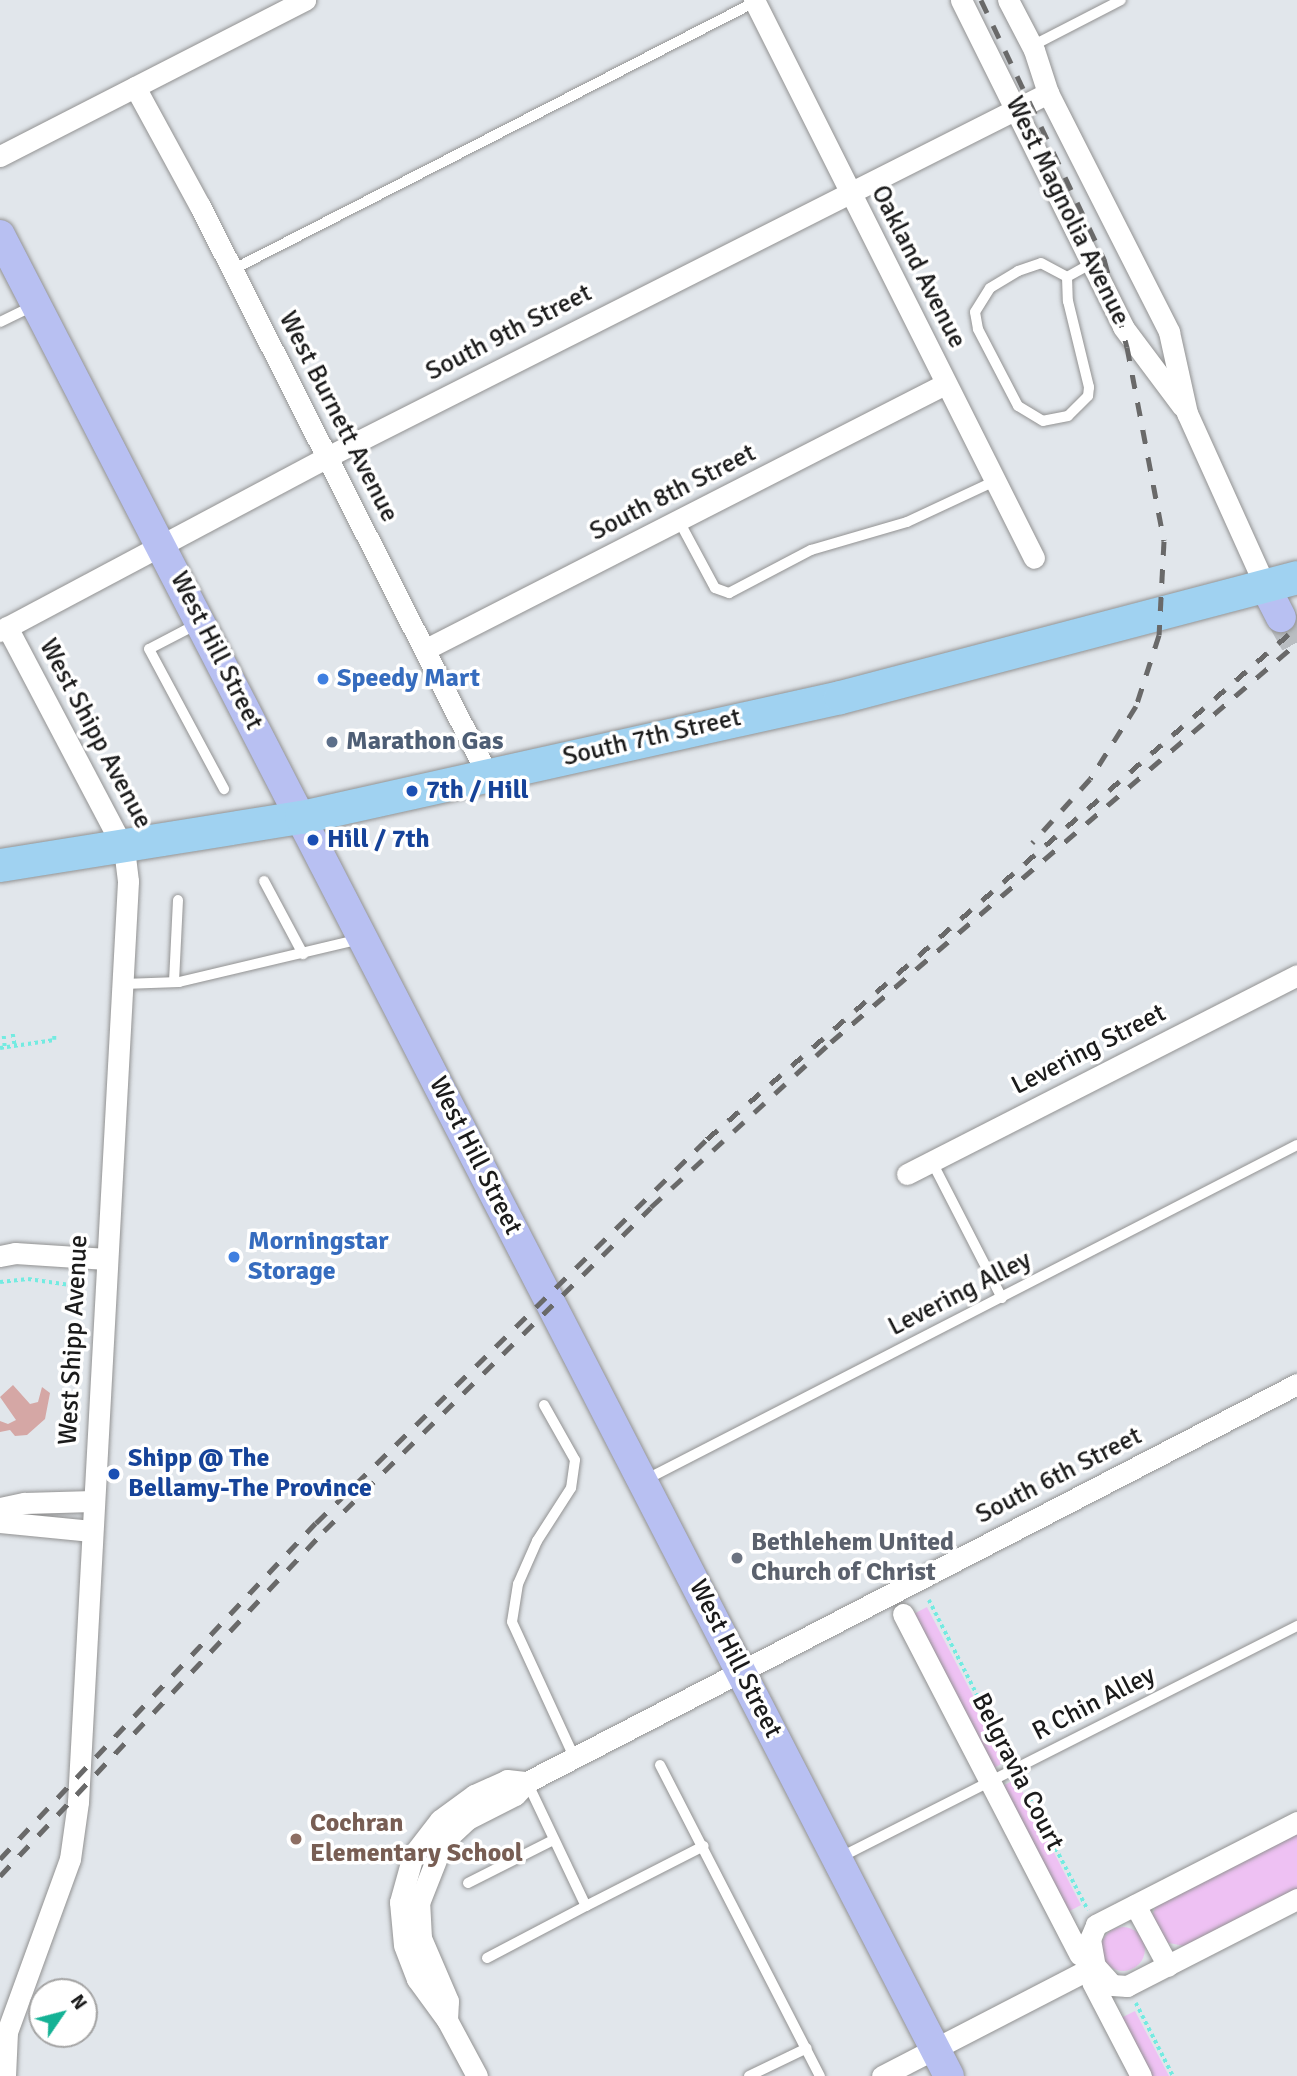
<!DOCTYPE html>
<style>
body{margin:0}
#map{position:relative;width:1297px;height:2076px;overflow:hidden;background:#e1e6eb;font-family:Signika,sans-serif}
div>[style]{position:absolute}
.park>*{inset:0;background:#eec1f3}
.round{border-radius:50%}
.water>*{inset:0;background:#d5a7a5}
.secondary-tunnel>*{height:30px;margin-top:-15px;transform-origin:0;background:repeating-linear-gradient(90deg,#b9bdc1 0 30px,transparent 0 45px)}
.path>*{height:3.5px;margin-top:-1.75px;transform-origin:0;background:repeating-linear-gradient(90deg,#73ebe1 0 3.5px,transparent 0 7px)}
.roads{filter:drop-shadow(0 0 2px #929292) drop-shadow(0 0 2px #929292)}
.lane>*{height:10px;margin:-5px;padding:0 5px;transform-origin:5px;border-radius:5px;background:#fff}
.street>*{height:21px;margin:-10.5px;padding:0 10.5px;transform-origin:10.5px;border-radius:10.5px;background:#fff}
.secondary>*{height:30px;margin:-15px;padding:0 15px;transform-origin:15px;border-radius:15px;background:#b8c0f2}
.primary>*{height:33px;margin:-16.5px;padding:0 16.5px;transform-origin:16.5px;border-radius:16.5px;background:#a0d2f1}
.rail>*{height:5px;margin-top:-2.5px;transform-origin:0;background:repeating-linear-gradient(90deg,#696969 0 14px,transparent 0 28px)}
.dots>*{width:19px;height:19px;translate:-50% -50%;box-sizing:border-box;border:4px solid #fff;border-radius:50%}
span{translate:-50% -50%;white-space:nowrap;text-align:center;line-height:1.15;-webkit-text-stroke:7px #fff;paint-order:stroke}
.street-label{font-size:26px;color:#1b1b1b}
.shop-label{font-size:26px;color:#366cbe;font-weight:700}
.left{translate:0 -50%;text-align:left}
.service-label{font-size:26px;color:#4e5e75;font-weight:700}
.transit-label{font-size:26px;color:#164399;font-weight:700}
.worship-label{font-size:26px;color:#5b616d;font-weight:700}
.education-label{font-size:26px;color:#785e54;font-weight:700}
.north{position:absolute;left:28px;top:1978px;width:70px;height:70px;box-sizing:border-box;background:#fff;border:2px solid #a4a4a4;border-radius:50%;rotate:55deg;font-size:19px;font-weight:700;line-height:28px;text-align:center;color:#1b1b1b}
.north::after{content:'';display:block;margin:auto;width:24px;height:32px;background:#14b295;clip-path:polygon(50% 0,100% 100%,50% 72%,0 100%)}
</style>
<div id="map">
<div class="park">
<i style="clip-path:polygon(927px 1607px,1007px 1761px,988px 1771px,908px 1617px)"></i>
<i style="clip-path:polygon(1016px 1779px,1081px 1905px,1062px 1915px,997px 1789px)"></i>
<i style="clip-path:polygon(1297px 1829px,1297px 1889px,1184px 1946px,1164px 1942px,1152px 1916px,1156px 1906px)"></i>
<i class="round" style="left:1101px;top:1927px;width:44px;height:44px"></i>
<i style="clip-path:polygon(1135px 2011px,1169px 2076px,1146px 2076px,1117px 2020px)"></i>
</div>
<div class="water">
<i style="clip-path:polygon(13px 1385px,30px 1404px,38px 1402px,42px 1387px,50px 1393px,45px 1419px,27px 1435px,15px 1436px,10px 1430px,0 1432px,0 1421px,8px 1424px,16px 1420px,0 1397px)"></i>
</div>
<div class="secondary-tunnel">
<i style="left:1281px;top:617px;width:33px;rotate:61deg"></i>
</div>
<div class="path">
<i style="left:13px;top:1034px;width:12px;rotate:81deg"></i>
<i style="left:4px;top:1036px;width:11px;rotate:85deg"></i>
<i style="left:0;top:1048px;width:55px;rotate:-8.4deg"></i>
<i style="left:54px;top:1040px;width:5px;rotate:-90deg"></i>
<i style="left:0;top:1282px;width:28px;rotate:-6deg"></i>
<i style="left:28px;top:1279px;width:50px;rotate:8deg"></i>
<i style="left:929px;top:1600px;width:177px;rotate:63.1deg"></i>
<i style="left:1020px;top:1780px;width:147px;rotate:62.4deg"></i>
<i style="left:1136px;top:2003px;width:82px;rotate:63.1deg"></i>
</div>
<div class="roads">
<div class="lane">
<i style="left:1032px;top:46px;width:100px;rotate:-27.3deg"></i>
<i style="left:232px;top:270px;width:588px;rotate:-27.13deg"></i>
<i style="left:1067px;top:277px;width:24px;rotate:88deg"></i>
<i style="left:1068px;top:301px;width:89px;rotate:76.3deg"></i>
<i style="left:1089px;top:387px;width:9px;rotate:96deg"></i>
<i style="left:1088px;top:396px;width:28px;rotate:135deg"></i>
<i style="left:1068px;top:416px;width:25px;rotate:169deg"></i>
<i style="left:1043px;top:421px;width:29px;rotate:-149deg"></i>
<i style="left:1018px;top:406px;width:87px;rotate:-117.5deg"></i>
<i style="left:978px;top:329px;width:17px;rotate:-100deg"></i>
<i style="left:975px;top:312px;width:28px;rotate:-58deg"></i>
<i style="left:990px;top:288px;width:33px;rotate:-31deg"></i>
<i style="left:1018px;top:271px;width:24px;rotate:-19deg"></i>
<i style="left:1041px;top:263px;width:30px;rotate:28deg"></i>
<i style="left:1067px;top:277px;width:29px;rotate:-29deg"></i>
<i style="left:0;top:322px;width:39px;rotate:-26deg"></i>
<i style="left:679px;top:521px;width:76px;rotate:61.8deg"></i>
<i style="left:715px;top:588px;width:15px;rotate:20deg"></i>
<i style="left:729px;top:593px;width:93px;rotate:-27.7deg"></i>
<i style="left:811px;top:550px;width:100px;rotate:-16.3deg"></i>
<i style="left:907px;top:522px;width:97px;rotate:-25deg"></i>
<i style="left:199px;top:623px;width:56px;rotate:152.5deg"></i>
<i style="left:149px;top:649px;width:159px;rotate:61.8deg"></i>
<i style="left:264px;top:881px;width:83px;rotate:61.9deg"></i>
<i style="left:174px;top:982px;width:82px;rotate:-87.2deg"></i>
<i style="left:123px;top:984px;width:56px;rotate:-2deg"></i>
<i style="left:179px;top:982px;width:187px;rotate:-13.3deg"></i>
<i style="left:932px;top:1162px;width:153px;rotate:62.8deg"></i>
<i style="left:544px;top:1405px;width:63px;rotate:60.6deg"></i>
<i style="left:575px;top:1460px;width:28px;rotate:98deg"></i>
<i style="left:571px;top:1488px;width:63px;rotate:122.7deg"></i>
<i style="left:537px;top:1541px;width:47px;rotate:113.8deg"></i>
<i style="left:518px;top:1584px;width:38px;rotate:99deg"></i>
<i style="left:512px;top:1622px;width:149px;rotate:65.3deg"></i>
<i style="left:645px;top:1480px;width:733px;rotate:-27.19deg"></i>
<i style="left:660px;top:1765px;width:350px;rotate:62.8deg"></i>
<i style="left:527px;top:1782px;width:137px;rotate:64.6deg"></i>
<i style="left:586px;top:1906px;width:132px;rotate:-27deg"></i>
<i style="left:837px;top:1859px;width:516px;rotate:-26.86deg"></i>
<i style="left:468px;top:1883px;width:95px;rotate:-26.8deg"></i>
<i style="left:487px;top:1958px;width:112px;rotate:-27.7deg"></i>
<i style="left:749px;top:2076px;width:64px;rotate:-25.8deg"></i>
</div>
<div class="street">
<i style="left:754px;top:0;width:624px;rotate:63.35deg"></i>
<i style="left:961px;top:0;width:365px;rotate:63.6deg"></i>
<i style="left:1123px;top:327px;width:99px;rotate:53.2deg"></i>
<i style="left:1008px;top:0;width:56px;rotate:62.5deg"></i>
<i style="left:1034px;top:50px;width:45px;rotate:72deg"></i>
<i style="left:1048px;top:93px;width:268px;rotate:63.1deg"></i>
<i style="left:1169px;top:332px;width:83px;rotate:77.5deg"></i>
<i style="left:1187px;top:413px;width:190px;rotate:65.7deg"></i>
<i style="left:135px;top:87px;width:136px;rotate:61.4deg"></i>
<i style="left:200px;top:206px;width:636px;rotate:63.19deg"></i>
<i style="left:0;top:156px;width:343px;rotate:-27.1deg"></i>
<i style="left:0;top:631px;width:370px;rotate:-28deg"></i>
<i style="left:327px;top:457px;width:808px;rotate:-26.79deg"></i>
<i style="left:426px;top:649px;width:583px;rotate:-27.05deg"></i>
<i style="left:907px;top:1174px;width:438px;rotate:-27deg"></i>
<i style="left:0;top:1256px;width:15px;rotate:-11deg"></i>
<i style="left:15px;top:1253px;width:92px;rotate:3.7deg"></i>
<i style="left:0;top:1508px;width:25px;rotate:-12deg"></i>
<i style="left:24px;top:1503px;width:69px;rotate:-1.7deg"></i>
<i style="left:0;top:1522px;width:92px;rotate:5.6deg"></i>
<i style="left:903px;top:1614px;width:384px;rotate:62.6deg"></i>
<i style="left:1297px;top:1822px;width:226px;rotate:152.9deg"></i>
<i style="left:1096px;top:1925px;width:15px;rotate:113deg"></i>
<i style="left:1090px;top:1939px;width:27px;rotate:80deg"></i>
<i style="left:1095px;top:1966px;width:25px;rotate:48deg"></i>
<i style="left:1112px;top:1985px;width:15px;rotate:4deg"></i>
<i style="left:1127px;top:1986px;width:191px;rotate:-27.1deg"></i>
<i style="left:1135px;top:1905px;width:69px;rotate:61.6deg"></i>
<i style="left:1092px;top:1982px;width:106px;rotate:62.5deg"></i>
<i style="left:447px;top:2020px;width:19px;rotate:-87deg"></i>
<i style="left:448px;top:2001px;width:69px;rotate:-113.2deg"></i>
<i style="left:421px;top:1938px;width:35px;rotate:-93deg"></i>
<i style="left:419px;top:1903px;width:66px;rotate:-68.5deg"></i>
<i style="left:443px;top:1842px;width:34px;rotate:-43deg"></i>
<i style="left:468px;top:1819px;width:53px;rotate:-27.1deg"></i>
<i style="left:515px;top:1795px;width:18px;rotate:-47deg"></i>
<i style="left:527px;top:1782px;width:867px;rotate:-27.33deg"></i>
<i style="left:5px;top:2076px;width:44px;rotate:-87.4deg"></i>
<i style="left:7px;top:2032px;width:184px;rotate:-70deg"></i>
<i style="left:70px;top:1859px;width:58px;rotate:-82deg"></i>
<i style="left:78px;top:1802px;width:922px;rotate:-86.89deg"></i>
<i style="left:128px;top:881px;width:32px;rotate:-97deg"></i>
<i style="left:124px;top:849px;width:251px;rotate:-117.8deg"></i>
<i style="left:477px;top:2076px;width:64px;rotate:-118.2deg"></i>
<i style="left:447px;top:2020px;width:51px;rotate:-126.2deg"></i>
<i style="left:417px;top:1979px;width:36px;rotate:-111deg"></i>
<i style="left:404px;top:1945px;width:43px;rotate:-95.3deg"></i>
<i style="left:400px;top:1902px;width:49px;rotate:-74.5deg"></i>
<i style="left:413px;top:1855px;width:44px;rotate:-52.4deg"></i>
<i style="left:440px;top:1820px;width:42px;rotate:-36.3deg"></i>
<i style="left:474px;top:1795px;width:36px;rotate:-24deg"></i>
<i style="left:507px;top:1780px;width:20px;rotate:6deg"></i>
<i style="left:882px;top:2076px;width:240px;rotate:-27.3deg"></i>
</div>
<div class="secondary">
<i style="left:0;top:235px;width:2071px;rotate:62.73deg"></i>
<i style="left:1265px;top:586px;width:35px;rotate:63deg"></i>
</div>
<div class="primary">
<i style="left:0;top:865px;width:305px;rotate:-9.1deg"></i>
<i style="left:301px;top:817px;width:552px;rotate:-12.55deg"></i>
<i style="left:840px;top:697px;width:472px;rotate:-14.7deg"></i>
</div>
</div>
<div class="rail">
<i style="left:981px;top:0;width:287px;rotate:64.6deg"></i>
<i style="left:1104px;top:259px;width:91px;rotate:75.4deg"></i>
<i style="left:1127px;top:347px;width:197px;rotate:79.2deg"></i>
<i style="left:1164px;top:541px;width:94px;rotate:93deg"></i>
<i style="left:1159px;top:635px;width:75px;rotate:107.9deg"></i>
<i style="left:1136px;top:706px;width:86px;rotate:122.2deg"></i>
<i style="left:1090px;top:779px;width:86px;rotate:132.2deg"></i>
<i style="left:0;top:1859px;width:461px;rotate:-46.8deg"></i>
<i style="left:316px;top:1523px;width:548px;rotate:-44.48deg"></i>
<i style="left:707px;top:1139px;width:781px;rotate:-40.95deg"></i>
<i style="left:0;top:1876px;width:473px;rotate:-46.8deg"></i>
<i style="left:324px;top:1531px;width:460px;rotate:-44.7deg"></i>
<i style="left:651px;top:1207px;width:244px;rotate:-42.5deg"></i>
<i style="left:831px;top:1042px;width:613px;rotate:-40.57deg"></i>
</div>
<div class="dots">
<i style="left:323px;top:679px;background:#3f7fe0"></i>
<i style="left:332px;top:742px;background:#5c6f8a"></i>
<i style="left:412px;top:791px;background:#1a4fb4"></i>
<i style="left:313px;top:840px;background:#1a4fb4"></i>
<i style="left:234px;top:1257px;background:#3f7fe0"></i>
<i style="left:114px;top:1474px;background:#1a4fb4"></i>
<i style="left:737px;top:1558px;background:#6b7280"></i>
<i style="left:296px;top:1839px;background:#8d6e63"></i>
</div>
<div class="street-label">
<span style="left:1067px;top:211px;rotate:64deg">West Magnolia Avenue</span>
<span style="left:918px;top:267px;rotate:63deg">Oakland Avenue</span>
<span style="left:509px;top:333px;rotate:-27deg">South 9th Street</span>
<span style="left:338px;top:417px;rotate:63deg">West Burnett Avenue</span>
<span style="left:673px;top:493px;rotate:-27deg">South 8th Street</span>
<span style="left:216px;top:651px;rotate:63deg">West Hill Street</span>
<span style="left:95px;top:734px;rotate:62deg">West Shipp Avenue</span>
<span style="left:652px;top:738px;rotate:-13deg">South 7th Street</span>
<span style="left:1089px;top:1050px;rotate:-27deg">Levering Street</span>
<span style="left:475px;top:1156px;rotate:63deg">West Hill Street</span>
<span style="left:960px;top:1294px;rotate:-27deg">Levering Alley</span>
<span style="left:74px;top:1340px;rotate:-87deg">West Shipp Avenue</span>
<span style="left:1059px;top:1476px;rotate:-27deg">South 6th Street</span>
<span style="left:735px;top:1659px;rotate:63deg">West Hill Street</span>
<span style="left:1094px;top:1704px;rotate:-27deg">R Chin Alley</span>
<span style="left:1017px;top:1772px;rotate:63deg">Belgravia Court</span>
</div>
<div class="shop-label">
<span class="left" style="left:337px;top:679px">Speedy Mart</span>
<span class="left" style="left:248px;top:1257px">Morningstar<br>Storage</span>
</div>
<div class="service-label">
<span class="left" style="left:346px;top:742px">Marathon Gas</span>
</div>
<div class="transit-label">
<span class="left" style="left:426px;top:791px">7th / Hill</span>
<span class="left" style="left:327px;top:840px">Hill / 7th</span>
<span class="left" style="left:128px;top:1474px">Shipp @ The<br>Bellamy-The Province</span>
</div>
<div class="worship-label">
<span class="left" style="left:751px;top:1558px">Bethlehem United<br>Church of Christ</span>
</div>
<div class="education-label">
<span class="left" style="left:310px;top:1839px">Cochran<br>Elementary School</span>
</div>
<div class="north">N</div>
</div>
